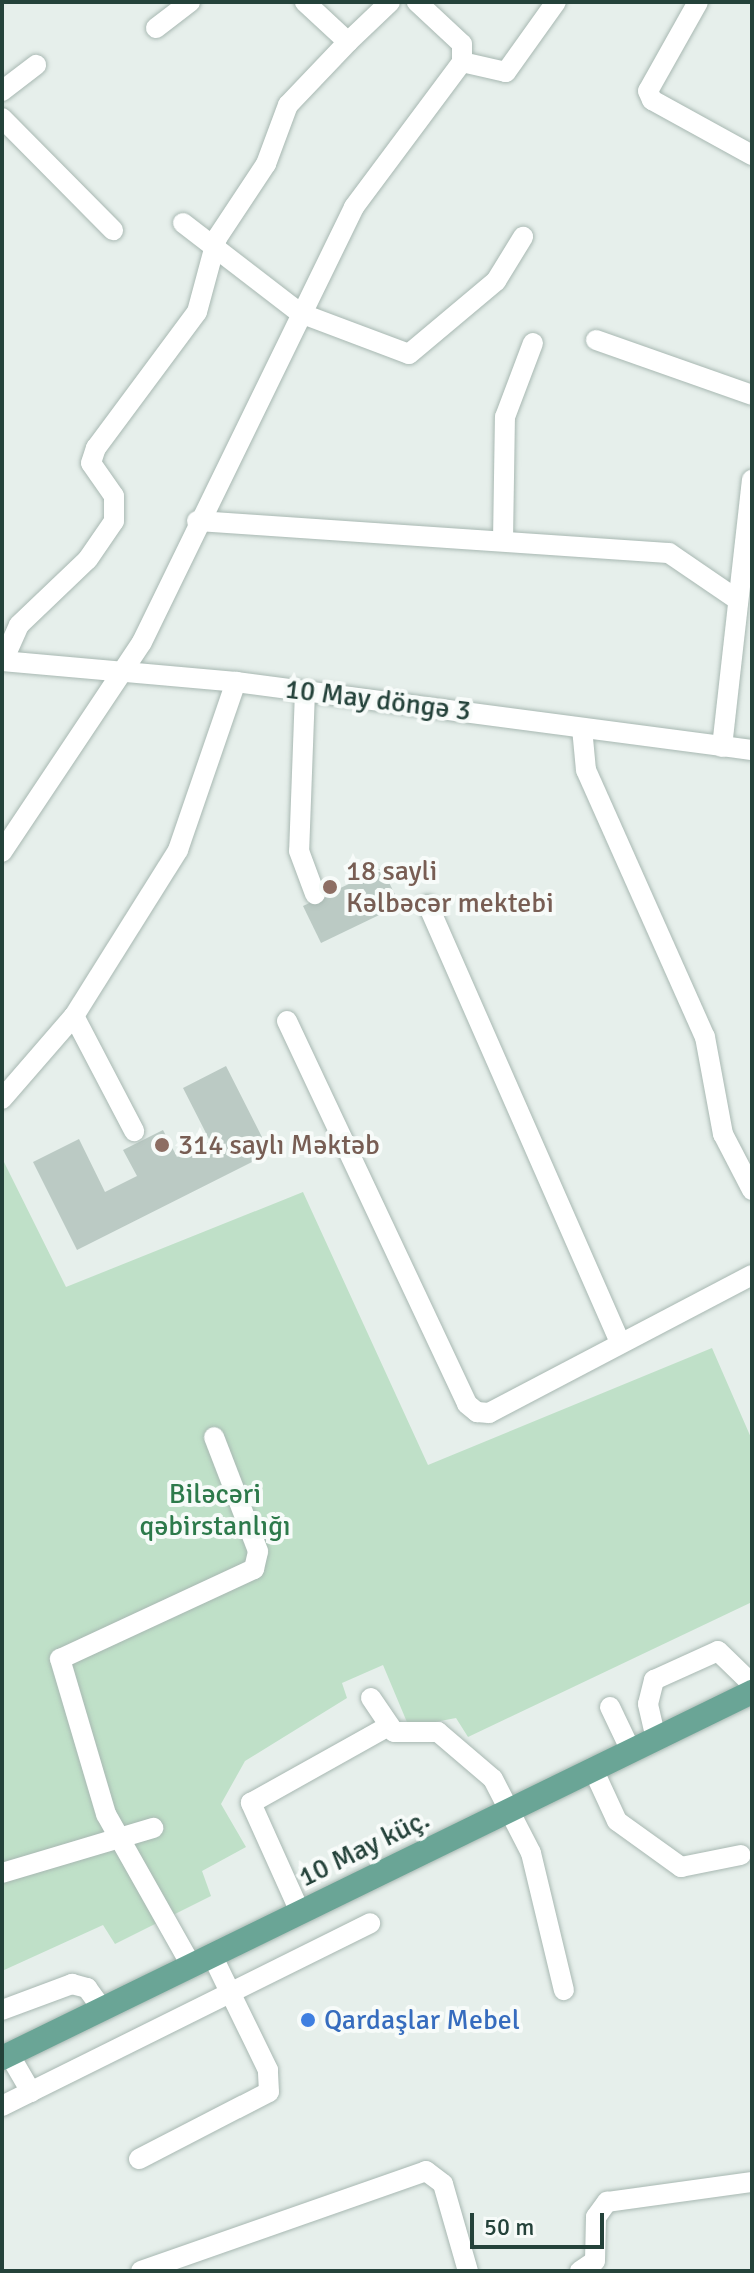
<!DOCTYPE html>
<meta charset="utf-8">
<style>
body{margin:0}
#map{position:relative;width:754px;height:2273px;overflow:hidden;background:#e6efeb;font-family:Signika,sans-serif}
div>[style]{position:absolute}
.green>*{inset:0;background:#bfe0c8}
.building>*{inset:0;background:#bbcac4}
.roads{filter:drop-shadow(0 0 2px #a8b8b2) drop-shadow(0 0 2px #a8b8b2)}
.minor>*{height:20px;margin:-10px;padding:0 10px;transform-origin:10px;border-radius:10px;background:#fff}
.major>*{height:24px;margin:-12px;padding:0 12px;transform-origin:12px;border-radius:12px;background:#6aa596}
.dots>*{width:22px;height:22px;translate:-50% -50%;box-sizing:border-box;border:4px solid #f7fbf9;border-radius:50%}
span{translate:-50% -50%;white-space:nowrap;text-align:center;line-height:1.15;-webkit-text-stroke:8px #f7fbf9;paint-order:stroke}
.street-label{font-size:28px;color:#24423a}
.education-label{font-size:28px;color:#785e54}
.left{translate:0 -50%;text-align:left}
.park-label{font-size:28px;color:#2d7a4b}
.shop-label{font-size:28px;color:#366cbe}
.frame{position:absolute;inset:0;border:4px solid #24423a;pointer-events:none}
.scale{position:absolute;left:470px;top:2213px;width:134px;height:36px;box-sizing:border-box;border:4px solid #24423a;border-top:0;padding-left:10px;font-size:24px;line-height:28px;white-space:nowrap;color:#24423a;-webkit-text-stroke:6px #f7fbf9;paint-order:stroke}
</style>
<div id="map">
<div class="green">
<i style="clip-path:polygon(2px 1158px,66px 1287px,303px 1192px,428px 1465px,712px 1348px,752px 1440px,752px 1602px,468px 1737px,456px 1718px,409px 1727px,383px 1665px,342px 1683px,347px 1698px,245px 1761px,221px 1804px,246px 1847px,202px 1871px,211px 1896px,115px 1944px,103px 1925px,2px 1971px)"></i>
</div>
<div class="building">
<i style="clip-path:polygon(382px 868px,400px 905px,321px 943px,303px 906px)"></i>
<i style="clip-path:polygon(226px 1066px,270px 1153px,77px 1250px,33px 1162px,79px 1139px,105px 1192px,137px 1176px,123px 1150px,163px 1130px,177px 1157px,210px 1141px,183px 1088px)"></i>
</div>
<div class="roads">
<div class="minor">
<i style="left:698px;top:2px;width:102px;rotate:119.3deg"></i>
<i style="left:648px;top:91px;width:10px;rotate:66deg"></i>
<i style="left:652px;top:100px;width:114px;rotate:28.8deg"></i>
<i style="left:156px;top:28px;width:43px;rotate:-37.4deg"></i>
<i style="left:348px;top:42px;width:58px;rotate:-43.6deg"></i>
<i style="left:462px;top:62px;width:45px;rotate:12.8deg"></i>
<i style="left:506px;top:72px;width:86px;rotate:-54.5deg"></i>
<i style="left:2px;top:91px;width:43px;rotate:-37.4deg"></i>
<i style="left:2px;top:118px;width:158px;rotate:45.3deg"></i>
<i style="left:183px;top:223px;width:148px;rotate:37.6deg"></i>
<i style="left:300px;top:313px;width:116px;rotate:20.6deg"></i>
<i style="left:409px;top:354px;width:114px;rotate:-40deg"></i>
<i style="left:496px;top:281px;width:52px;rotate:-58.5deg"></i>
<i style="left:596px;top:340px;width:165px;rotate:19.4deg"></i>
<i style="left:197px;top:521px;width:473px;rotate:3.9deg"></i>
<i style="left:669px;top:553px;width:83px;rotate:34.3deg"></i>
<i style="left:503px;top:541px;width:124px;rotate:-89.1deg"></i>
<i style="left:505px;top:417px;width:79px;rotate:-69.3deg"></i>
<i style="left:2px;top:661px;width:235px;rotate:5.1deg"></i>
<i style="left:236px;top:682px;width:520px;rotate:7.51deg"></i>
<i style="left:3px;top:661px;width:39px;rotate:-66deg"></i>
<i style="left:19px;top:625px;width:95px;rotate:-43.7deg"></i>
<i style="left:88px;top:559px;width:46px;rotate:-55.6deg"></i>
<i style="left:114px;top:521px;width:25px;rotate:-90deg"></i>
<i style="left:114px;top:496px;width:40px;rotate:-124.9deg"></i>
<i style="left:91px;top:463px;width:16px;rotate:-72deg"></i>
<i style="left:96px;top:448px;width:169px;rotate:-53.4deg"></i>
<i style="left:197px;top:312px;width:77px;rotate:-74.9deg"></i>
<i style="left:217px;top:238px;width:89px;rotate:-56.5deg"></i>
<i style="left:266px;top:164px;width:63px;rotate:-69.6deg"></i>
<i style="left:288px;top:105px;width:87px;rotate:-46.4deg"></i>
<i style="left:348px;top:42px;width:59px;rotate:-137.1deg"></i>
<i style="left:305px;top:691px;width:160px;rotate:92.1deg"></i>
<i style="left:299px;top:851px;width:46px;rotate:69.6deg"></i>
<i style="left:582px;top:728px;width:42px;rotate:84.6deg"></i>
<i style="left:586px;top:770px;width:292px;rotate:66deg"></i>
<i style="left:705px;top:1037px;width:99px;rotate:79.5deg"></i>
<i style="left:723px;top:1134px;width:63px;rotate:62.6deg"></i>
<i style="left:722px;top:747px;width:269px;rotate:-83.6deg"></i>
<i style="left:2px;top:852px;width:252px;rotate:-56.3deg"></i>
<i style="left:142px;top:642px;width:484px;rotate:-64deg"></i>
<i style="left:354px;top:207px;width:181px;rotate:-53.3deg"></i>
<i style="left:462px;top:62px;width:18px;rotate:-90deg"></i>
<i style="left:462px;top:44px;width:62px;rotate:-137deg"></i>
<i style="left:428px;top:905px;width:477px;rotate:66.3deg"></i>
<i style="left:74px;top:1016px;width:130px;rotate:62.4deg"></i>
<i style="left:287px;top:1021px;width:423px;rotate:64.8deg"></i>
<i style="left:467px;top:1404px;width:13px;rotate:39deg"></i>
<i style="left:477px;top:1412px;width:12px;rotate:5deg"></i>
<i style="left:489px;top:1413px;width:297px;rotate:-27.7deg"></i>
<i style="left:2px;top:1099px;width:110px;rotate:-49.1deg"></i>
<i style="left:74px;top:1016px;width:196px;rotate:-57.9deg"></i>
<i style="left:178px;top:850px;width:178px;rotate:-71deg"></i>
<i style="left:371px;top:1698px;width:41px;rotate:55.9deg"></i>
<i style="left:394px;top:1732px;width:44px"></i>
<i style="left:438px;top:1732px;width:72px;rotate:40.5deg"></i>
<i style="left:493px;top:1779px;width:83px;rotate:62.8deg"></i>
<i style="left:531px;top:1853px;width:141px;rotate:76.5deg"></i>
<i style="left:610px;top:1707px;width:49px;rotate:64.5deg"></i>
<i style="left:656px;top:1739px;width:36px;rotate:-103deg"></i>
<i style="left:648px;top:1704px;width:25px;rotate:-76deg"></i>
<i style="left:654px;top:1680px;width:70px;rotate:-24.4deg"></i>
<i style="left:718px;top:1651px;width:47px;rotate:44.1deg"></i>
<i style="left:593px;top:1769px;width:57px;rotate:65.2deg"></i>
<i style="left:617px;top:1821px;width:79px;rotate:35.7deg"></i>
<i style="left:681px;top:1867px;width:61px;rotate:-11.3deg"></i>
<i style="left:2px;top:1873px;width:158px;rotate:-16.6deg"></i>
<i style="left:300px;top:1912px;width:120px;rotate:-114.2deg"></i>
<i style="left:251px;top:1803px;width:156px;rotate:-29.2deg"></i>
<i style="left:191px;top:1965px;width:173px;rotate:-119.4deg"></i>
<i style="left:106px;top:1814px;width:162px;rotate:-106.5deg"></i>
<i style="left:60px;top:1659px;width:214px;rotate:-24.9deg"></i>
<i style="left:254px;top:1569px;width:18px;rotate:-77deg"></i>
<i style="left:258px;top:1551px;width:122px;rotate:-111.1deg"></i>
<i style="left:2px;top:2010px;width:75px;rotate:-20.4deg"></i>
<i style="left:72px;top:1984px;width:16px;rotate:15deg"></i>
<i style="left:87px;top:1988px;width:26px;rotate:54deg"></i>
<i style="left:9px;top:2054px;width:44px;rotate:59.9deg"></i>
<i style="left:2px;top:2106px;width:411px;rotate:-26.4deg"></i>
<i style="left:139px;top:2159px;width:146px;rotate:-27.3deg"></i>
<i style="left:269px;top:2092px;width:22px;rotate:-93deg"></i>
<i style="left:268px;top:2070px;width:128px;rotate:-116deg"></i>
<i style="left:141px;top:2271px;width:302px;rotate:-19.3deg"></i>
<i style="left:426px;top:2171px;width:21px;rotate:37deg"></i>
<i style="left:443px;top:2184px;width:91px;rotate:74deg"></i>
<i style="left:580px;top:2271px;width:18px;rotate:-34deg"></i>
<i style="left:595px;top:2261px;width:44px;rotate:-88.7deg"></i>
<i style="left:596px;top:2217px;width:19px;rotate:-54deg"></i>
<i style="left:607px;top:2202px;width:146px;rotate:-7.9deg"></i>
</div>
<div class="major">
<i style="left:2px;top:2058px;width:835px;rotate:-26.01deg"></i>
</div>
</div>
<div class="dots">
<i style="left:330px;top:887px;background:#8d6e63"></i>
<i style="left:162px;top:1145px;background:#8d6e63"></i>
<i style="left:308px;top:2020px;background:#3f7fe0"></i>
</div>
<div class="street-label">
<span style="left:378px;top:700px;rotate:7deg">10 May döngə 3</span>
<span style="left:364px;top:1848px;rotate:-26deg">10 May küç.</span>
</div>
<div class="education-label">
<span class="left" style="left:346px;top:887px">18 sayli<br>Kəlbəcər mektebi</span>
<span class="left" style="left:178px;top:1145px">314 saylı Məktəb</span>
</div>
<div class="park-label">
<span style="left:215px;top:1510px">Biləcəri<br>qəbirstanlığı</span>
</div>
<div class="shop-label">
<span class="left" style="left:324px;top:2020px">Qardaşlar Mebel</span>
</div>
<div class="frame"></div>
<div class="scale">50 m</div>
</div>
